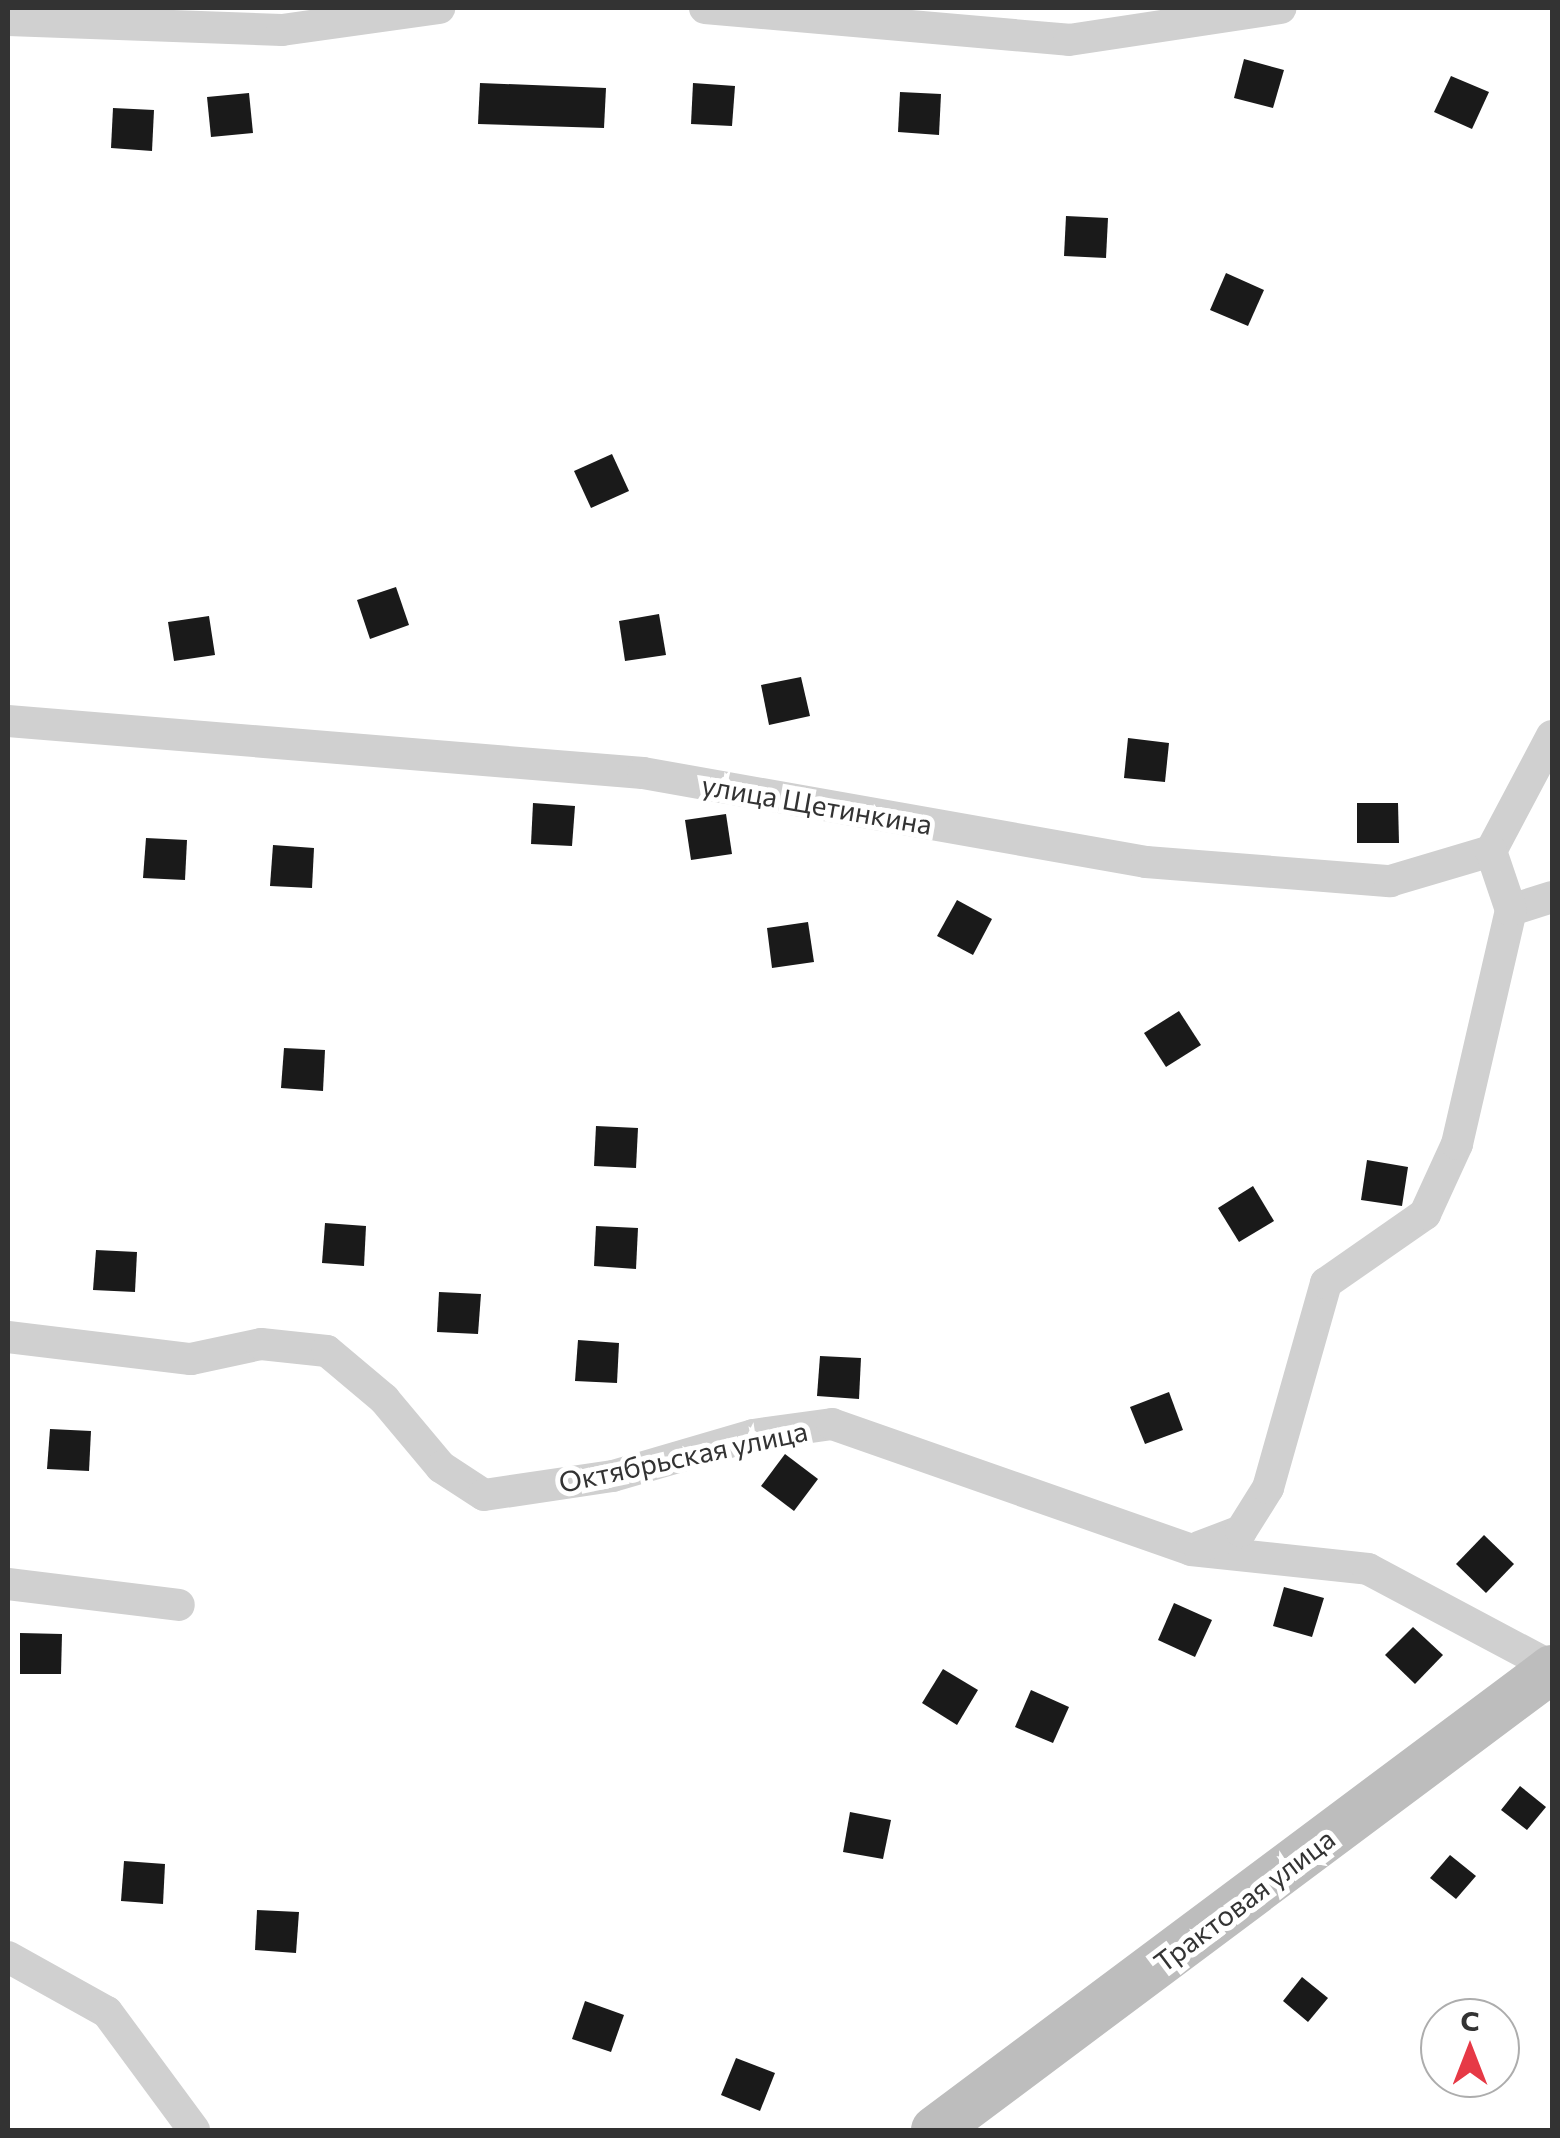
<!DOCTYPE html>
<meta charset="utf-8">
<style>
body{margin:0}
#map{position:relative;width:1560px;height:2138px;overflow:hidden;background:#fff;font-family:Commissioner,sans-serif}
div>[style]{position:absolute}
.building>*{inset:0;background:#1a1a1a}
.street>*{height:32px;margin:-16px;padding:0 16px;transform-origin:16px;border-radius:16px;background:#d0d0d0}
.secondary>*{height:48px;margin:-24px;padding:0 24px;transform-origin:24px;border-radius:24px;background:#bdbdbd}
span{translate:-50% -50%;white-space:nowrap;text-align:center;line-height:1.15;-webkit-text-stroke:10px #fff;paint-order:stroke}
.street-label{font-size:28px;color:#333}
.frame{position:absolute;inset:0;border:10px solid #333;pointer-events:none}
.north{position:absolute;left:1420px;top:1998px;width:100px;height:100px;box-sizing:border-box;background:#fff;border:2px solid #adadad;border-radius:50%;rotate:0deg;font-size:28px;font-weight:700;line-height:40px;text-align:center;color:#333}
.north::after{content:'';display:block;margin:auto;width:35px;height:45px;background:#e63946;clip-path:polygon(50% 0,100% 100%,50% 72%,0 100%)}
</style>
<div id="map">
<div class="building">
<i style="clip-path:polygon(1244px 59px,1284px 70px,1273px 108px,1234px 98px)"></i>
<i style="clip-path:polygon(1451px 76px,1489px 92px,1472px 129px,1434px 112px)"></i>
<i style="clip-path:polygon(480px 83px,606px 88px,604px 128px,478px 124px)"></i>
<i style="clip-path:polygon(693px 83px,735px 86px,732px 126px,691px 124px)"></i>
<i style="clip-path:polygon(900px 92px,941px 94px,939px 135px,898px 132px)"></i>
<i style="clip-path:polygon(249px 93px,253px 133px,211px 137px,207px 97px)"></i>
<i style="clip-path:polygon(113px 108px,154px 110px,152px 151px,111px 148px)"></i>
<i style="clip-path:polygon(1066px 216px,1108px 218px,1106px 258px,1064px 256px)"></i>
<i style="clip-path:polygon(1226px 273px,1264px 290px,1248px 326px,1210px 310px)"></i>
<i style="clip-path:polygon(612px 454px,629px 491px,591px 508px,574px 471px)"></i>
<i style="clip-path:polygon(396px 587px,409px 625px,370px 639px,357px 600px)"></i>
<i style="clip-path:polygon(659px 614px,666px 655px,625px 661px,619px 621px)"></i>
<i style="clip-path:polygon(209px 616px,215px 655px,174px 661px,168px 622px)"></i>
<i style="clip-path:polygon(801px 677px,810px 716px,769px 725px,761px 685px)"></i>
<i style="clip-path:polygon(1128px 738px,1169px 743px,1165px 782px,1124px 778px)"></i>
<i style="clip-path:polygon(533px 803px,575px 806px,572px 846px,531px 844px)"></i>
<i style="clip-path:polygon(1357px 803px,1398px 803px,1399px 843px,1357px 843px)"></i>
<i style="clip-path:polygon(726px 814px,732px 854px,691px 860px,685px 820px)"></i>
<i style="clip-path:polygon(146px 838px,187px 840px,185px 880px,143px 878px)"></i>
<i style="clip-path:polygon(273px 845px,314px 848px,312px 888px,270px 886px)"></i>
<i style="clip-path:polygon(957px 900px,992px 919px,973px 955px,937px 936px)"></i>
<i style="clip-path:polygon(808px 922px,814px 962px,772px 968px,767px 928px)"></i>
<i style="clip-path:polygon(1179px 1011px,1201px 1045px,1166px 1067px,1144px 1033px)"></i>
<i style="clip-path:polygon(284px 1048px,325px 1050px,323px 1091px,281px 1088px)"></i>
<i style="clip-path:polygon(596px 1126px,638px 1128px,636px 1168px,594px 1166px)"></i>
<i style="clip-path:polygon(1367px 1160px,1408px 1167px,1402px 1206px,1361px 1200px)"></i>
<i style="clip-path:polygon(1253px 1186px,1274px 1221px,1239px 1242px,1218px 1208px)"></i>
<i style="clip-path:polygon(325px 1223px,366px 1226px,364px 1266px,322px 1263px)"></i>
<i style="clip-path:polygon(596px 1226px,638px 1228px,636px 1269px,594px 1266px)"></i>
<i style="clip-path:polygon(96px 1250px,137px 1252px,135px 1292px,93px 1290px)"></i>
<i style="clip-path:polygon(439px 1292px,481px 1294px,478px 1334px,437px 1332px)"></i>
<i style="clip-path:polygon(578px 1340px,619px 1343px,617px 1383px,575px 1381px)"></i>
<i style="clip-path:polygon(820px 1356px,861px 1358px,859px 1399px,817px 1396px)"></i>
<i style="clip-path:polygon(1169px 1392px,1183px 1430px,1145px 1444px,1130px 1407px)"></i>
<i style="clip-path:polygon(50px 1429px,91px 1431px,89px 1471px,47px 1469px)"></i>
<i style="clip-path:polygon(785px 1454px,818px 1479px,794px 1511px,761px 1486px)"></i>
<i style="clip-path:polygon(1484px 1535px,1514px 1564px,1486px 1593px,1456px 1564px)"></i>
<i style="clip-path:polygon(1284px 1587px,1324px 1598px,1312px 1637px,1273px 1626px)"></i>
<i style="clip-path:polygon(1174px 1603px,1212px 1620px,1195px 1657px,1158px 1640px)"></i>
<i style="clip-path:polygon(1413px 1627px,1443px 1655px,1415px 1684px,1385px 1655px)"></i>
<i style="clip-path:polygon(20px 1633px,62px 1634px,61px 1674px,20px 1674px)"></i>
<i style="clip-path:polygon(943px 1669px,978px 1690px,957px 1725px,922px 1703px)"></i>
<i style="clip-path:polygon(1031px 1690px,1069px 1707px,1053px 1743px,1015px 1727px)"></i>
<i style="clip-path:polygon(1520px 1786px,1546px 1807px,1527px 1830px,1501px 1810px)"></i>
<i style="clip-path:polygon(850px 1812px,891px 1820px,883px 1859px,843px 1852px)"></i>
<i style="clip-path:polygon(1450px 1855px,1476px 1876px,1456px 1899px,1430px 1878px)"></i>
<i style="clip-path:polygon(124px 1861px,165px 1864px,163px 1904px,121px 1901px)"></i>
<i style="clip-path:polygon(257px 1910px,299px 1912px,296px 1953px,255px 1950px)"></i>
<i style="clip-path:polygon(1302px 1977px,1328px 1998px,1308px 2022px,1283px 2001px)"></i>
<i style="clip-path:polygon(585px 2001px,624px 2015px,611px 2052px,572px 2039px)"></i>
<i style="clip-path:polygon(736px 2058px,775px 2073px,760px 2111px,721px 2095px)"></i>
</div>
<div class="street">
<i style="left:705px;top:8px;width:365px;rotate:5deg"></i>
<i style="left:1069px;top:40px;width:214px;rotate:-8.6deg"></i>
<i style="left:8px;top:20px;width:274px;rotate:2.1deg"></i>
<i style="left:282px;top:30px;width:159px;rotate:-8deg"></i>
<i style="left:8px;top:721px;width:637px;rotate:4.68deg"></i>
<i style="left:643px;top:773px;width:511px;rotate:10.03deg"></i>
<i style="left:1146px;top:862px;width:245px;rotate:4.5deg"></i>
<i style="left:1390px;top:881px;width:105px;rotate:-16.5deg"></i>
<i style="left:1491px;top:851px;width:130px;rotate:-62.1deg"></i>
<i style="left:1511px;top:910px;width:43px;rotate:-17.6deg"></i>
<i style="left:8px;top:1337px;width:184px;rotate:6.9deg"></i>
<i style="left:191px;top:1359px;width:72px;rotate:-12.1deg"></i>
<i style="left:261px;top:1344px;width:66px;rotate:6.1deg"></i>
<i style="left:327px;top:1351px;width:75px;rotate:40.1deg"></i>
<i style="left:384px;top:1399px;width:89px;rotate:50deg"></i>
<i style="left:441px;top:1467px;width:51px;rotate:33.1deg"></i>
<i style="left:484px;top:1495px;width:130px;rotate:-8.4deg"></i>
<i style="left:613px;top:1476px;width:146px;rotate:-16.3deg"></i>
<i style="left:753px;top:1435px;width:80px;rotate:-7.9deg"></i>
<i style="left:832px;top:1424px;width:380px;rotate:19.3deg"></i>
<i style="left:1191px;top:1550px;width:178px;rotate:6.1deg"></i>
<i style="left:1368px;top:1569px;width:208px;rotate:28deg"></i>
<i style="left:1199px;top:1547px;width:45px;rotate:-20.9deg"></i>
<i style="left:1241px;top:1531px;width:51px;rotate:-57.9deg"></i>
<i style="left:1268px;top:1488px;width:213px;rotate:-74.2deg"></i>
<i style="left:1326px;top:1283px;width:121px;rotate:-34.9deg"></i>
<i style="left:1425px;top:1214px;width:77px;rotate:-65.4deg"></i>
<i style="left:1457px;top:1144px;width:240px;rotate:-77deg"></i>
<i style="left:1511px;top:910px;width:62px;rotate:-108.7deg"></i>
<i style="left:8px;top:1584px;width:172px;rotate:7deg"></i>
<i style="left:8px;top:1957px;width:113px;rotate:29.1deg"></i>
<i style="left:107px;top:2012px;width:147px;rotate:53.6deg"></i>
</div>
<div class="secondary">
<i style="left:935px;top:2130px;width:770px;rotate:-36.77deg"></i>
</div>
<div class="street-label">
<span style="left:817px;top:804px;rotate:10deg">улица Щетинкина</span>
<span style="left:683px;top:1456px;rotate:-12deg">Октябрьская улица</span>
<span style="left:1244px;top:1900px;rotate:-37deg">Трактовая улица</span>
</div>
<div class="frame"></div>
<div class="north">С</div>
</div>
